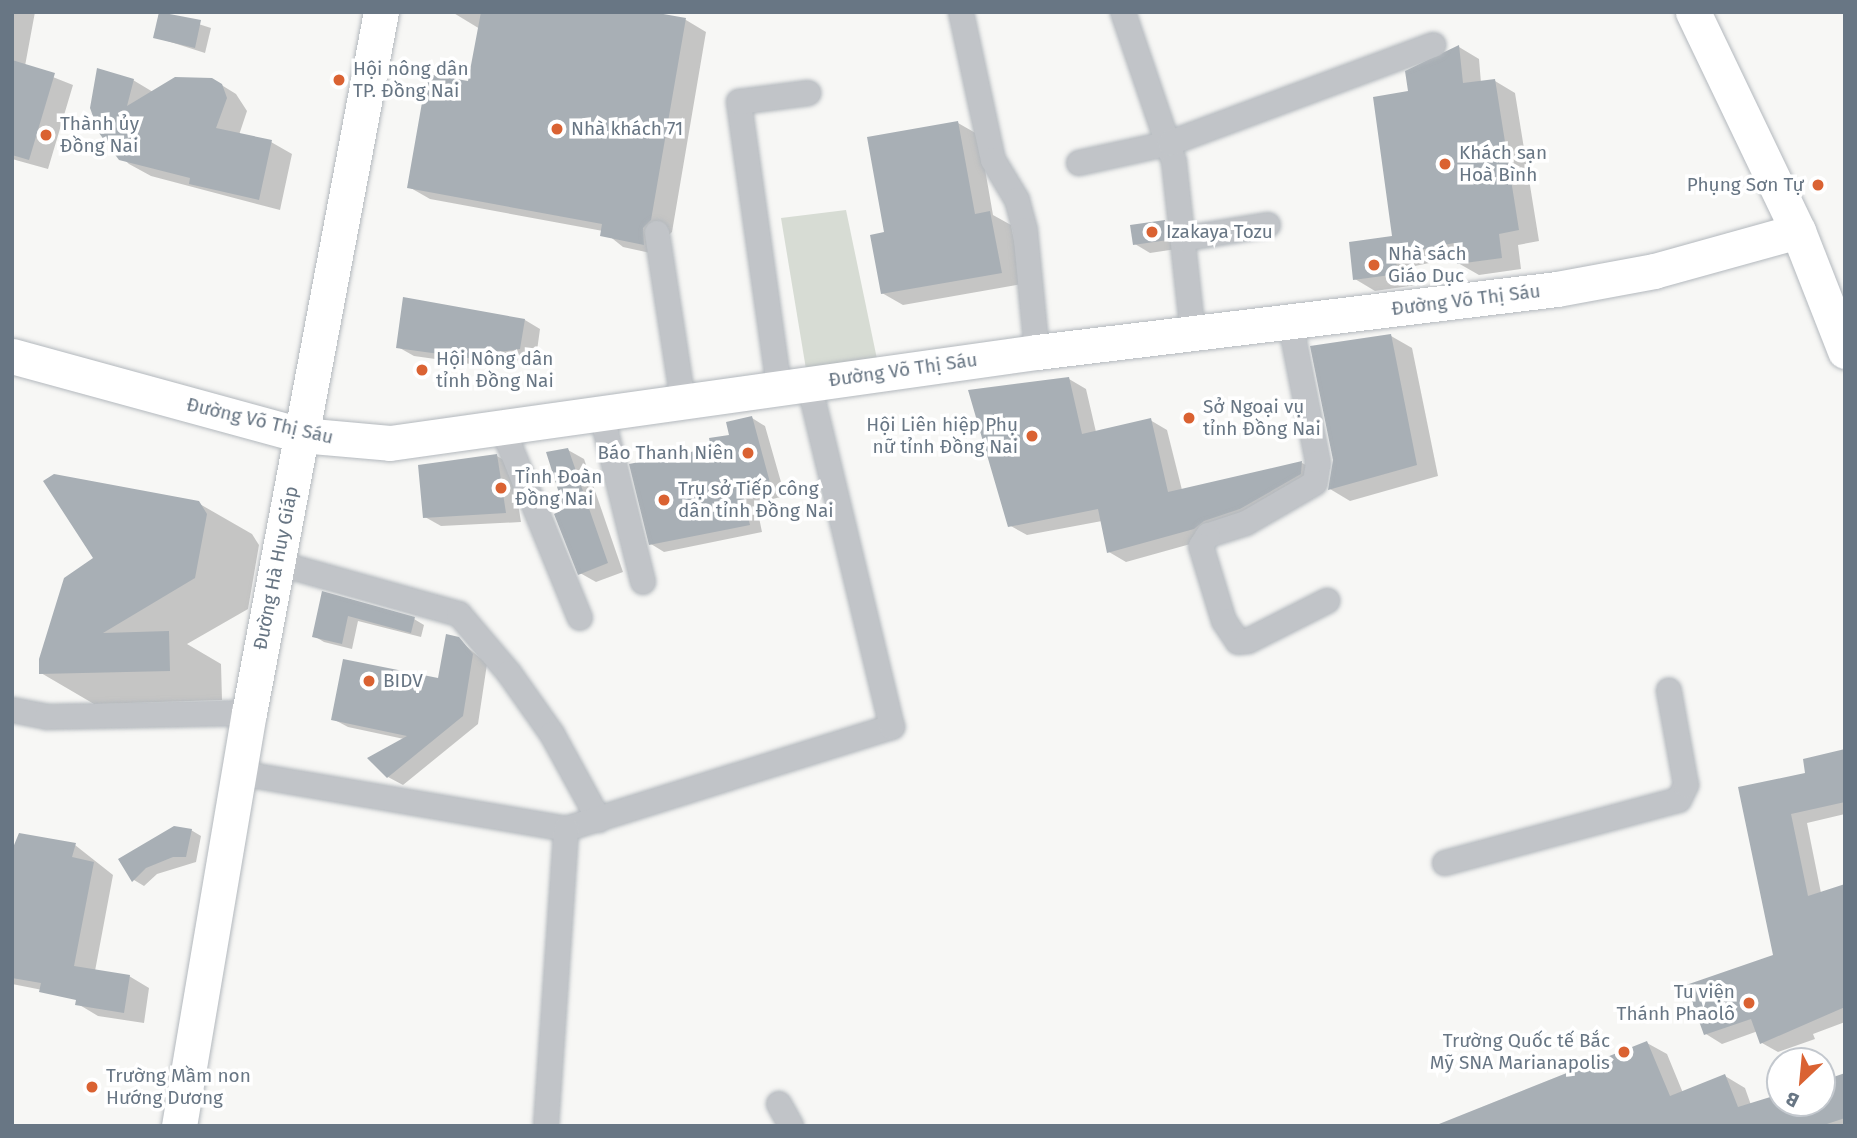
<!DOCTYPE html>
<meta charset="utf-8">
<style>
body{margin:0}
#map{position:relative;width:1857px;height:1138px;overflow:hidden;background:#f7f7f5;font-family:"Fira Sans",sans-serif}
div>[style]{position:absolute}
.green>*{inset:0;background:#d7dcd4}
.shadow>*{inset:0;background:#0003}
.building>*{inset:0;background:#a8afb5}
.roads{filter:drop-shadow(0 0 2px #b3b8bd) drop-shadow(0 0 2px #b3b8bd)}
.minor>*{height:24px;margin:-12px;padding:0 12px;transform-origin:12px;border-radius:12px;background:#c1c4c8}
.secondary>*{height:35px;margin:-17.5px;padding:0 17.5px;transform-origin:17.5px;border-radius:17.5px;background:#fff}
.dots>*{width:19px;height:19px;translate:-50% -50%;box-sizing:border-box;border:4px solid #fff;border-radius:50%}
span{translate:-50% -50%;white-space:nowrap;text-align:center;line-height:1.15;-webkit-text-stroke:7px #fff;paint-order:stroke}
.poi-label{font-size:19px;color:#687684}
.left{translate:0 -50%;text-align:left}
.right{translate:-100% -50%;text-align:right}
.street-label{font-size:19px;color:#687684}
.frame{position:absolute;inset:0;border:14px solid #687684;pointer-events:none}
.north{position:absolute;left:1766px;top:1047px;width:70px;height:70px;box-sizing:border-box;background:#fff;border:2px solid #c3c8ce;border-radius:50%;rotate:206deg;font-size:19px;font-weight:700;line-height:28px;text-align:center;color:#687684}
.north::after{content:'';display:block;margin:auto;width:24px;height:32px;background:#da6232;clip-path:polygon(50% 0,100% 100%,50% 72%,0 100%)}
</style>
<div id="map">
<div class="green">
<i style="clip-path:polygon(846px 210px,877px 359px,806px 369px,781px 218px)"></i>
</div>
<div class="shadow">
<i style="clip-path:polygon(12px 12px,35px 12px,25px 66px,73px 85px,48px 169px,12px 159px)"></i>
<i style="clip-path:polygon(161px 12px,211px 28px,205px 53px,155px 37px)"></i>
<i style="clip-path:polygon(452px 12px,642px 12px,686px 20px,706px 32px,672px 232px,663px 240px,664px 256px,623px 247px,603px 231px,430px 199px,409px 187px,469px 83px,480px 29px)"></i>
<i style="clip-path:polygon(1459px 47px,1479px 59px,1481px 83px,1495px 81px,1515px 93px,1539px 241px,1518px 245px,1521px 269px,1479px 275px,1458px 263px,1458px 257px,1415px 266px,1417px 285px,1375px 291px,1355px 279px,1394px 237px,1410px 93px)"></i>
<i style="clip-path:polygon(133px 80px,153px 92px,215px 81px,236px 94px,247px 111px,239px 135px,271px 142px,292px 154px,280px 210px,151px 176px,129px 164px,106px 142px)"></i>
<i style="clip-path:polygon(958px 123px,979px 135px,993px 215px,1011px 225px,1022px 284px,903px 305px,882px 293px,886px 234px)"></i>
<i style="clip-path:polygon(1165px 221px,1181px 231px,1183px 248px,1150px 253px,1135px 244px)"></i>
<i style="clip-path:polygon(525px 320px,540px 329px,536px 358px,500px 363px,499px 368px,414px 356px,398px 347px)"></i>
<i style="clip-path:polygon(1391px 336px,1412px 348px,1438px 476px,1350px 501px,1330px 489px)"></i>
<i style="clip-path:polygon(1069px 379px,1086px 389px,1096px 432px,1150px 420px,1167px 430px,1182px 490px,1302px 463px,1319px 472px,1212px 538px,1126px 562px,1109px 552px,1102px 521px,1027px 535px,1009px 525px)"></i>
<i style="clip-path:polygon(752px 418px,765px 426px,785px 496px,756px 503px,762px 532px,664px 552px,651px 544px,713px 449px)"></i>
<i style="clip-path:polygon(568px 450px,584px 459px,623px 572px,596px 582px,580px 573px,566px 510px)"></i>
<i style="clip-path:polygon(497px 456px,512px 465px,521px 522px,441px 526px,425px 517px)"></i>
<i style="clip-path:polygon(198px 503px,252px 534px,259px 545px,248px 609px,187px 644px,221px 664px,222px 700px,94px 704px,41px 673px,96px 559px)"></i>
<i style="clip-path:polygon(324px 593px,414px 619px,424px 625px,421px 637px,358px 621px,352px 649px,324px 642px,314px 636px)"></i>
<i style="clip-path:polygon(458px 639px,487px 664px,478px 724px,403px 785px,388px 777px,404px 739px,348px 727px,333px 719px,439px 680px)"></i>
<i style="clip-path:polygon(1845px 751px,1845px 814px,1807px 823px,1821px 893px,1845px 886px,1845px 1022px,1813px 1034px,1815px 1039px,1778px 1052px,1762px 1043px,1758px 1031px,1722px 1044px,1706px 1034px,1775px 956px,1741px 788px,1807px 775px)"></i>
<i style="clip-path:polygon(191px 830px,201px 836px,196px 862px,157px 874px,144px 886px,134px 880px,120px 860px)"></i>
<i style="clip-path:polygon(20px 835px,75px 845px,113px 875px,95px 971px,129px 976px,149px 988px,144px 1023px,98px 1016px,78px 1004px,78px 997px,12px 984px,12px 852px)"></i>
<i style="clip-path:polygon(1647px 1043px,1667px 1054px,1683px 1093px,1725px 1076px,1745px 1088px,1751px 1105px,1780px 1096px,1780px 1103px,1822px 1103px,1822px 1082px,1845px 1075px,1845px 1126px,1440px 1126px)"></i>
</div>
<div class="building">
<i style="clip-path:polygon(159px 12px,201px 20px,195px 48px,153px 38px)"></i>
<i style="clip-path:polygon(481px 12px,652px 12px,686px 18px,651px 220px,643px 228px,644px 245px,600px 236px,602px 224px,407px 188px,427px 74px,468px 81px)"></i>
<i style="clip-path:polygon(1459px 45px,1463px 83px,1495px 79px,1519px 230px,1499px 234px,1502px 258px,1457px 264px,1454px 243px,1395px 255px,1398px 274px,1353px 280px,1349px 242px,1392px 236px,1373px 97px,1408px 91px,1405px 71px)"></i>
<i style="clip-path:polygon(12px 60px,55px 73px,29px 160px,12px 155px)"></i>
<i style="clip-path:polygon(97px 68px,134px 79px,127px 106px,175px 77px,212px 78px,222px 84px,227px 98px,216px 128px,272px 140px,259px 200px,189px 184px,190px 178px,119px 160px,99px 133px,90px 108px)"></i>
<i style="clip-path:polygon(958px 121px,975px 214px,990px 211px,1002px 273px,881px 294px,870px 235px,884px 232px,867px 137px)"></i>
<i style="clip-path:polygon(1165px 220px,1168px 240px,1133px 245px,1130px 225px)"></i>
<i style="clip-path:polygon(403px 297px,525px 319px,520px 349px,484px 354px,483px 360px,396px 348px)"></i>
<i style="clip-path:polygon(1391px 334px,1417px 465px,1328px 490px,1333px 460px,1310px 346px)"></i>
<i style="clip-path:polygon(1069px 377px,1082px 434px,1151px 418px,1168px 492px,1302px 461px,1301px 474px,1240px 509px,1204px 521px,1194px 529px,1107px 553px,1098px 509px,1008px 527px,968px 390px)"></i>
<i style="clip-path:polygon(752px 416px,772px 490px,743px 496px,750px 525px,649px 545px,629px 464px,711px 448px,709px 438px,729px 435px,726px 422px)"></i>
<i style="clip-path:polygon(568px 448px,608px 563px,578px 575px,554px 514px,564px 509px,546px 452px)"></i>
<i style="clip-path:polygon(497px 454px,506px 513px,423px 518px,418px 465px)"></i>
<i style="clip-path:polygon(54px 474px,199px 501px,207px 514px,195px 578px,103px 633px,169px 631px,170px 671px,39px 674px,39px 659px,64px 578px,93px 558px,43px 481px)"></i>
<i style="clip-path:polygon(322px 591px,415px 617px,411px 633px,348px 616px,342px 644px,312px 637px)"></i>
<i style="clip-path:polygon(446px 634px,459px 637px,473px 654px,463px 716px,387px 778px,367px 758px,407px 736px,331px 720px,343px 659px,438px 678px)"></i>
<i style="clip-path:polygon(1845px 749px,1845px 802px,1791px 814px,1808px 896px,1845px 884px,1845px 1007px,1760px 1044px,1751px 1019px,1704px 1035px,1686px 985px,1773px 955px,1738px 787px,1805px 773px,1803px 759px)"></i>
<i style="clip-path:polygon(174px 826px,192px 829px,186px 857px,173px 857px,146px 868px,132px 882px,118px 859px)"></i>
<i style="clip-path:polygon(19px 833px,76px 843px,72px 857px,94px 862px,74px 966px,130px 975px,124px 1013px,75px 1005px,76px 1000px,39px 992px,41px 983px,12px 978px,12px 850px)"></i>
<i style="clip-path:polygon(1647px 1041px,1670px 1096px,1725px 1074px,1738px 1107px,1780px 1094px,1780px 1103px,1822px 1103px,1822px 1081px,1845px 1073px,1845px 1118px,1821px 1126px,1434px 1126px)"></i>
</div>
<div class="roads">
<div class="minor">
<i style="left:961px;top:12px;width:151px;rotate:77.8deg"></i>
<i style="left:993px;top:160px;width:47px;rotate:59deg"></i>
<i style="left:1017px;top:200px;width:31px;rotate:75deg"></i>
<i style="left:1025px;top:230px;width:123px;rotate:84.4deg"></i>
<i style="left:1123px;top:12px;width:158px;rotate:71.2deg"></i>
<i style="left:1174px;top:162px;width:172px;rotate:83.7deg"></i>
<i style="left:1079px;top:163px;width:93px;rotate:-12.4deg"></i>
<i style="left:1170px;top:143px;width:281px;rotate:-20.4deg"></i>
<i style="left:657px;top:233px;width:170px;rotate:81.2deg"></i>
<i style="left:1183px;top:239px;width:86px;rotate:-9.4deg"></i>
<i style="left:1290px;top:321px;width:145px;rotate:78.8deg"></i>
<i style="left:1318px;top:463px;width:20px;rotate:99deg"></i>
<i style="left:1315px;top:483px;width:80px;rotate:149.9deg"></i>
<i style="left:1246px;top:523px;width:40px;rotate:162deg"></i>
<i style="left:1208px;top:535px;width:13px;rotate:122deg"></i>
<i style="left:1201px;top:546px;width:78px;rotate:73deg"></i>
<i style="left:1224px;top:621px;width:25px;rotate:56deg"></i>
<i style="left:1238px;top:642px;width:10px;rotate:-6deg"></i>
<i style="left:1248px;top:641px;width:89px;rotate:-26.9deg"></i>
<i style="left:779px;top:387px;width:288px;rotate:-98deg"></i>
<i style="left:739px;top:102px;width:70px;rotate:-7.4deg"></i>
<i style="left:601px;top:412px;width:175px;rotate:76.1deg"></i>
<i style="left:502px;top:427px;width:206px;rotate:67.8deg"></i>
<i style="left:277px;top:563px;width:189px;rotate:15.7deg"></i>
<i style="left:459px;top:614px;width:77px;rotate:49.7deg"></i>
<i style="left:509px;top:673px;width:75px;rotate:54.8deg"></i>
<i style="left:552px;top:734px;width:98px;rotate:61.3deg"></i>
<i style="left:12px;top:710px;width:36px;rotate:11deg"></i>
<i style="left:47px;top:717px;width:202px;rotate:-1.1deg"></i>
<i style="left:239px;top:773px;width:332px;rotate:9.7deg"></i>
<i style="left:566px;top:829px;width:342px;rotate:-17.4deg"></i>
<i style="left:892px;top:727px;width:354px;rotate:-103.6deg"></i>
<i style="left:1445px;top:863px;width:242px;rotate:-15.1deg"></i>
<i style="left:1679px;top:800px;width:17px;rotate:-65deg"></i>
<i style="left:1686px;top:785px;width:96px;rotate:-100.3deg"></i>
<i style="left:779px;top:1104px;width:25px;rotate:61deg"></i>
<i style="left:546px;top:1126px;width:298px;rotate:-86.1deg"></i>
</div>
<div class="secondary">
<i style="left:1693px;top:12px;width:243px;rotate:64.4deg"></i>
<i style="left:1798px;top:231px;width:129px;rotate:68.6deg"></i>
<i style="left:12px;top:356px;width:300px;rotate:15.3deg"></i>
<i style="left:301px;top:435px;width:89px;rotate:5.1deg"></i>
<i style="left:390px;top:443px;width:653px;rotate:-8.01deg"></i>
<i style="left:1037px;top:352px;width:524px;rotate:-6.91deg"></i>
<i style="left:1557px;top:289px;width:99px;rotate:-10.5deg"></i>
<i style="left:1654px;top:271px;width:149px;rotate:-15.5deg"></i>
<i style="left:179px;top:1126px;width:419px;rotate:-80.4deg"></i>
<i style="left:249px;top:713px;width:713px;rotate:-79.34deg"></i>
</div>
</div>
<div class="dots">
<i style="left:339px;top:80px;background:#da6232"></i>
<i style="left:557px;top:129px;background:#da6232"></i>
<i style="left:46px;top:135px;background:#da6232"></i>
<i style="left:1445px;top:164px;background:#da6232"></i>
<i style="left:1818px;top:185px;background:#da6232"></i>
<i style="left:1152px;top:232px;background:#da6232"></i>
<i style="left:1374px;top:265px;background:#da6232"></i>
<i style="left:422px;top:370px;background:#da6232"></i>
<i style="left:1189px;top:418px;background:#da6232"></i>
<i style="left:1032px;top:436px;background:#da6232"></i>
<i style="left:748px;top:453px;background:#da6232"></i>
<i style="left:501px;top:488px;background:#da6232"></i>
<i style="left:664px;top:500px;background:#da6232"></i>
<i style="left:369px;top:681px;background:#da6232"></i>
<i style="left:1749px;top:1003px;background:#da6232"></i>
<i style="left:1624px;top:1052px;background:#da6232"></i>
<i style="left:92px;top:1087px;background:#da6232"></i>
</div>
<div class="poi-label">
<span class="left" style="left:353px;top:80px">Hội nông dân<br>TP. Đồng Nai</span>
<span class="left" style="left:60px;top:135px">Thành ủy<br>Đồng Nai</span>
<span class="left" style="left:571px;top:129px">Nhà khách 71</span>
<span class="left" style="left:1459px;top:164px">Khách sạn<br>Hoà Bình</span>
<span class="right" style="left:1804px;top:185px">Phụng Sơn Tự</span>
<span class="left" style="left:1166px;top:232px">Izakaya Tozu</span>
<span class="left" style="left:1388px;top:265px">Nhà sách<br>Giáo Dục</span>
<span class="left" style="left:436px;top:370px">Hội Nông dân<br>tỉnh Đồng Nai</span>
<span class="left" style="left:1203px;top:418px">Sở Ngoại vụ<br>tỉnh Đồng Nai</span>
<span class="right" style="left:1018px;top:436px">Hội Liên hiệp Phụ<br>nữ tỉnh Đồng Nai</span>
<span class="right" style="left:734px;top:453px">Báo Thanh Niên</span>
<span class="left" style="left:515px;top:488px">Tỉnh Đoàn<br>Đồng Nai</span>
<span class="left" style="left:678px;top:500px">Trụ sở Tiếp công<br>dân tỉnh Đồng Nai</span>
<span class="left" style="left:383px;top:681px">BIDV</span>
<span class="right" style="left:1735px;top:1003px">Tu viện<br>Thánh Phaolô</span>
<span class="right" style="left:1610px;top:1052px">Trường Quốc tế Bắc<br>Mỹ SNA Marianapolis</span>
<span class="left" style="left:106px;top:1087px">Trường Mầm non<br>Hướng Dương</span>
</div>
<div class="street-label">
<span style="left:1466px;top:300px;rotate:-7deg">Đường Võ Thị Sáu</span>
<span style="left:903px;top:370px;rotate:-8deg">Đường Võ Thị Sáu</span>
<span style="left:260px;top:421px;rotate:13deg">Đường Võ Thị Sáu</span>
<span style="left:276px;top:568px;rotate:-79deg">Đường Hà Huy Giáp</span>
</div>
<div class="frame"></div>
<div class="north">B</div>
</div>
